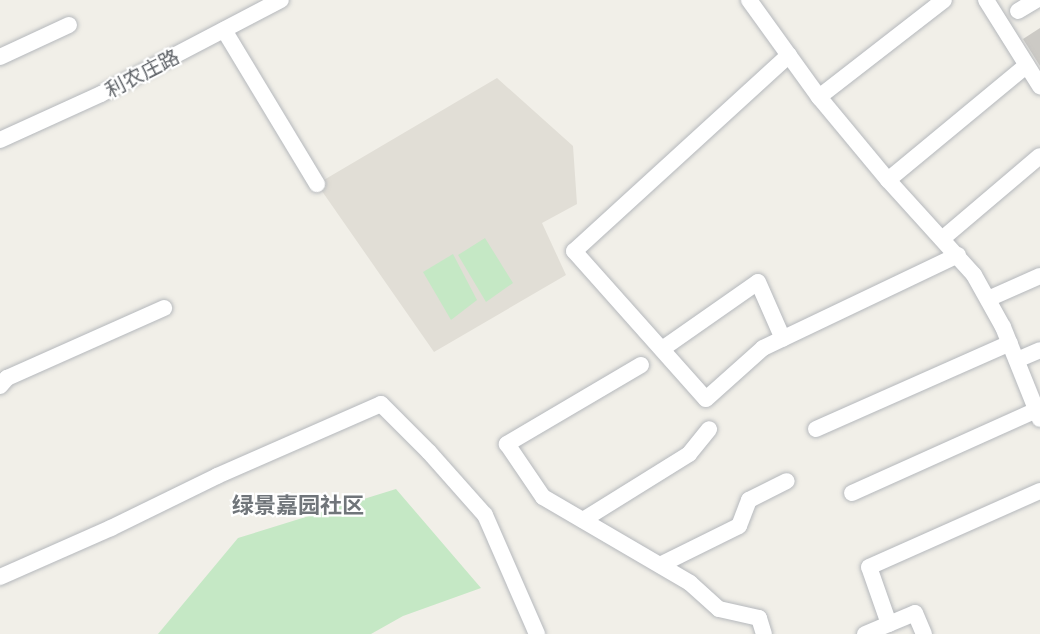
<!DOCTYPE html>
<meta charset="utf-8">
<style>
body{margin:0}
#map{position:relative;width:1040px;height:634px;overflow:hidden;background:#f1efe8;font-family:"Asap Condensed","Noto Sans SC",sans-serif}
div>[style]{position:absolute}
.education>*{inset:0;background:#e1ded6}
.green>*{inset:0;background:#c5e8c5}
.building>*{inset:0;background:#cccac5}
.roads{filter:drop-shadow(0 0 2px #b5b8bc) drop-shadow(0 0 2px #b5b8bc)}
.minor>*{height:16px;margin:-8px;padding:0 8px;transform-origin:8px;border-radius:8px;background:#fff}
span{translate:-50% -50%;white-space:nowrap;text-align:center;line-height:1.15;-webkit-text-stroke:4.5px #fff;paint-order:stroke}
.street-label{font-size:20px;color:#5f6368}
.quarter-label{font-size:22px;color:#70757a;font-weight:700}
</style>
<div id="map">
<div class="education">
<i style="clip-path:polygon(497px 78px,573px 146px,577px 204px,542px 223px,566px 275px,434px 352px,317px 184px)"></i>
</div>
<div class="green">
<i style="clip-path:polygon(485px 238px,513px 283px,486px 302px,458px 255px)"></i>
<i style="clip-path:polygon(453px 254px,477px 300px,451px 320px,423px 272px)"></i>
<i style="clip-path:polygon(396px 489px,481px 588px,403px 616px,371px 634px,158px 634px,238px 538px)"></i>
</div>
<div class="building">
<i style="clip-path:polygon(1040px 28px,1040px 66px,1023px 39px)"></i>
</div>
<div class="roads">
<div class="minor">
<i style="left:749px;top:0;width:120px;rotate:54.2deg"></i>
<i style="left:819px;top:97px;width:108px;rotate:50.3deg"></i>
<i style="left:888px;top:180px;width:128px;rotate:47.8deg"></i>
<i style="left:974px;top:275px;width:60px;rotate:60.9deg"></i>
<i style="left:1003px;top:327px;width:99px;rotate:68.1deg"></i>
<i style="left:986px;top:0;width:102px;rotate:57.9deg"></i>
<i style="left:1018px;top:11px;width:21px;rotate:-31deg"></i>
<i style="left:224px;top:30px;width:180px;rotate:58.9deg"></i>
<i style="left:789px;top:55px;width:291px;rotate:137.6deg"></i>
<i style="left:574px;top:251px;width:198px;rotate:48.3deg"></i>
<i style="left:706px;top:399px;width:76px;rotate:-41.8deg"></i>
<i style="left:763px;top:348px;width:216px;rotate:-25.5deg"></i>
<i style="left:0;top:57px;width:76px;rotate:-24.9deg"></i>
<i style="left:819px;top:97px;width:158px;rotate:-37.8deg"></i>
<i style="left:0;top:140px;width:111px;rotate:-24.5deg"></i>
<i style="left:101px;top:94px;width:203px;rotate:-27.6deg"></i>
<i style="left:888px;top:180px;width:180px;rotate:-39.6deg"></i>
<i style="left:942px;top:239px;width:128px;rotate:-40.3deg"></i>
<i style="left:988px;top:299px;width:57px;rotate:-23.9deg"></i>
<i style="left:665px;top:347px;width:113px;rotate:-35deg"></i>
<i style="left:758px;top:282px;width:62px;rotate:66.3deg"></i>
<i style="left:1017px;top:360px;width:25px;rotate:-23deg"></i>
<i style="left:641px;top:365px;width:156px;rotate:149.5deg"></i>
<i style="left:507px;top:444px;width:64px;rotate:55.8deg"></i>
<i style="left:543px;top:497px;width:170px;rotate:30.3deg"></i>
<i style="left:690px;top:583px;width:39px;rotate:42deg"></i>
<i style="left:719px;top:609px;width:41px;rotate:12.7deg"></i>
<i style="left:759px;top:618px;width:17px;rotate:73deg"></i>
<i style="left:0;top:386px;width:11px;rotate:-49deg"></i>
<i style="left:7px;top:378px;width:172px;rotate:-24deg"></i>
<i style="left:816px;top:429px;width:212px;rotate:-23.9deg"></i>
<i style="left:852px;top:493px;width:203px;rotate:-24.2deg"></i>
<i style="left:583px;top:520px;width:125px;rotate:-31.9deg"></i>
<i style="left:689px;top:454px;width:32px;rotate:-51deg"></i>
<i style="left:660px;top:565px;width:88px;rotate:-26.3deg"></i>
<i style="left:739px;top:526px;width:28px;rotate:-69deg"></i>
<i style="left:749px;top:500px;width:42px;rotate:-26.6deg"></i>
<i style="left:0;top:577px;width:121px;rotate:-23.8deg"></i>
<i style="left:111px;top:528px;width:118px;rotate:-26.1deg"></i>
<i style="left:217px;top:476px;width:179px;rotate:-23.7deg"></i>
<i style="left:381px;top:404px;width:68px;rotate:45deg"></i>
<i style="left:429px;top:452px;width:84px;rotate:48.4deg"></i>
<i style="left:485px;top:515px;width:130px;rotate:66.4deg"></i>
<i style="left:889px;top:624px;width:60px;rotate:-109.3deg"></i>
<i style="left:869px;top:567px;width:187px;rotate:-24deg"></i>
<i style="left:865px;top:634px;width:54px;rotate:-22.8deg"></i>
<i style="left:915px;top:613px;width:23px;rotate:67deg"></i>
</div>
</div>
<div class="street-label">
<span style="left:142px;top:73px;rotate:-27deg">利农庄路</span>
</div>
<div class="quarter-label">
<span style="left:298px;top:506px">绿景嘉园社区</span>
</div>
</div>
